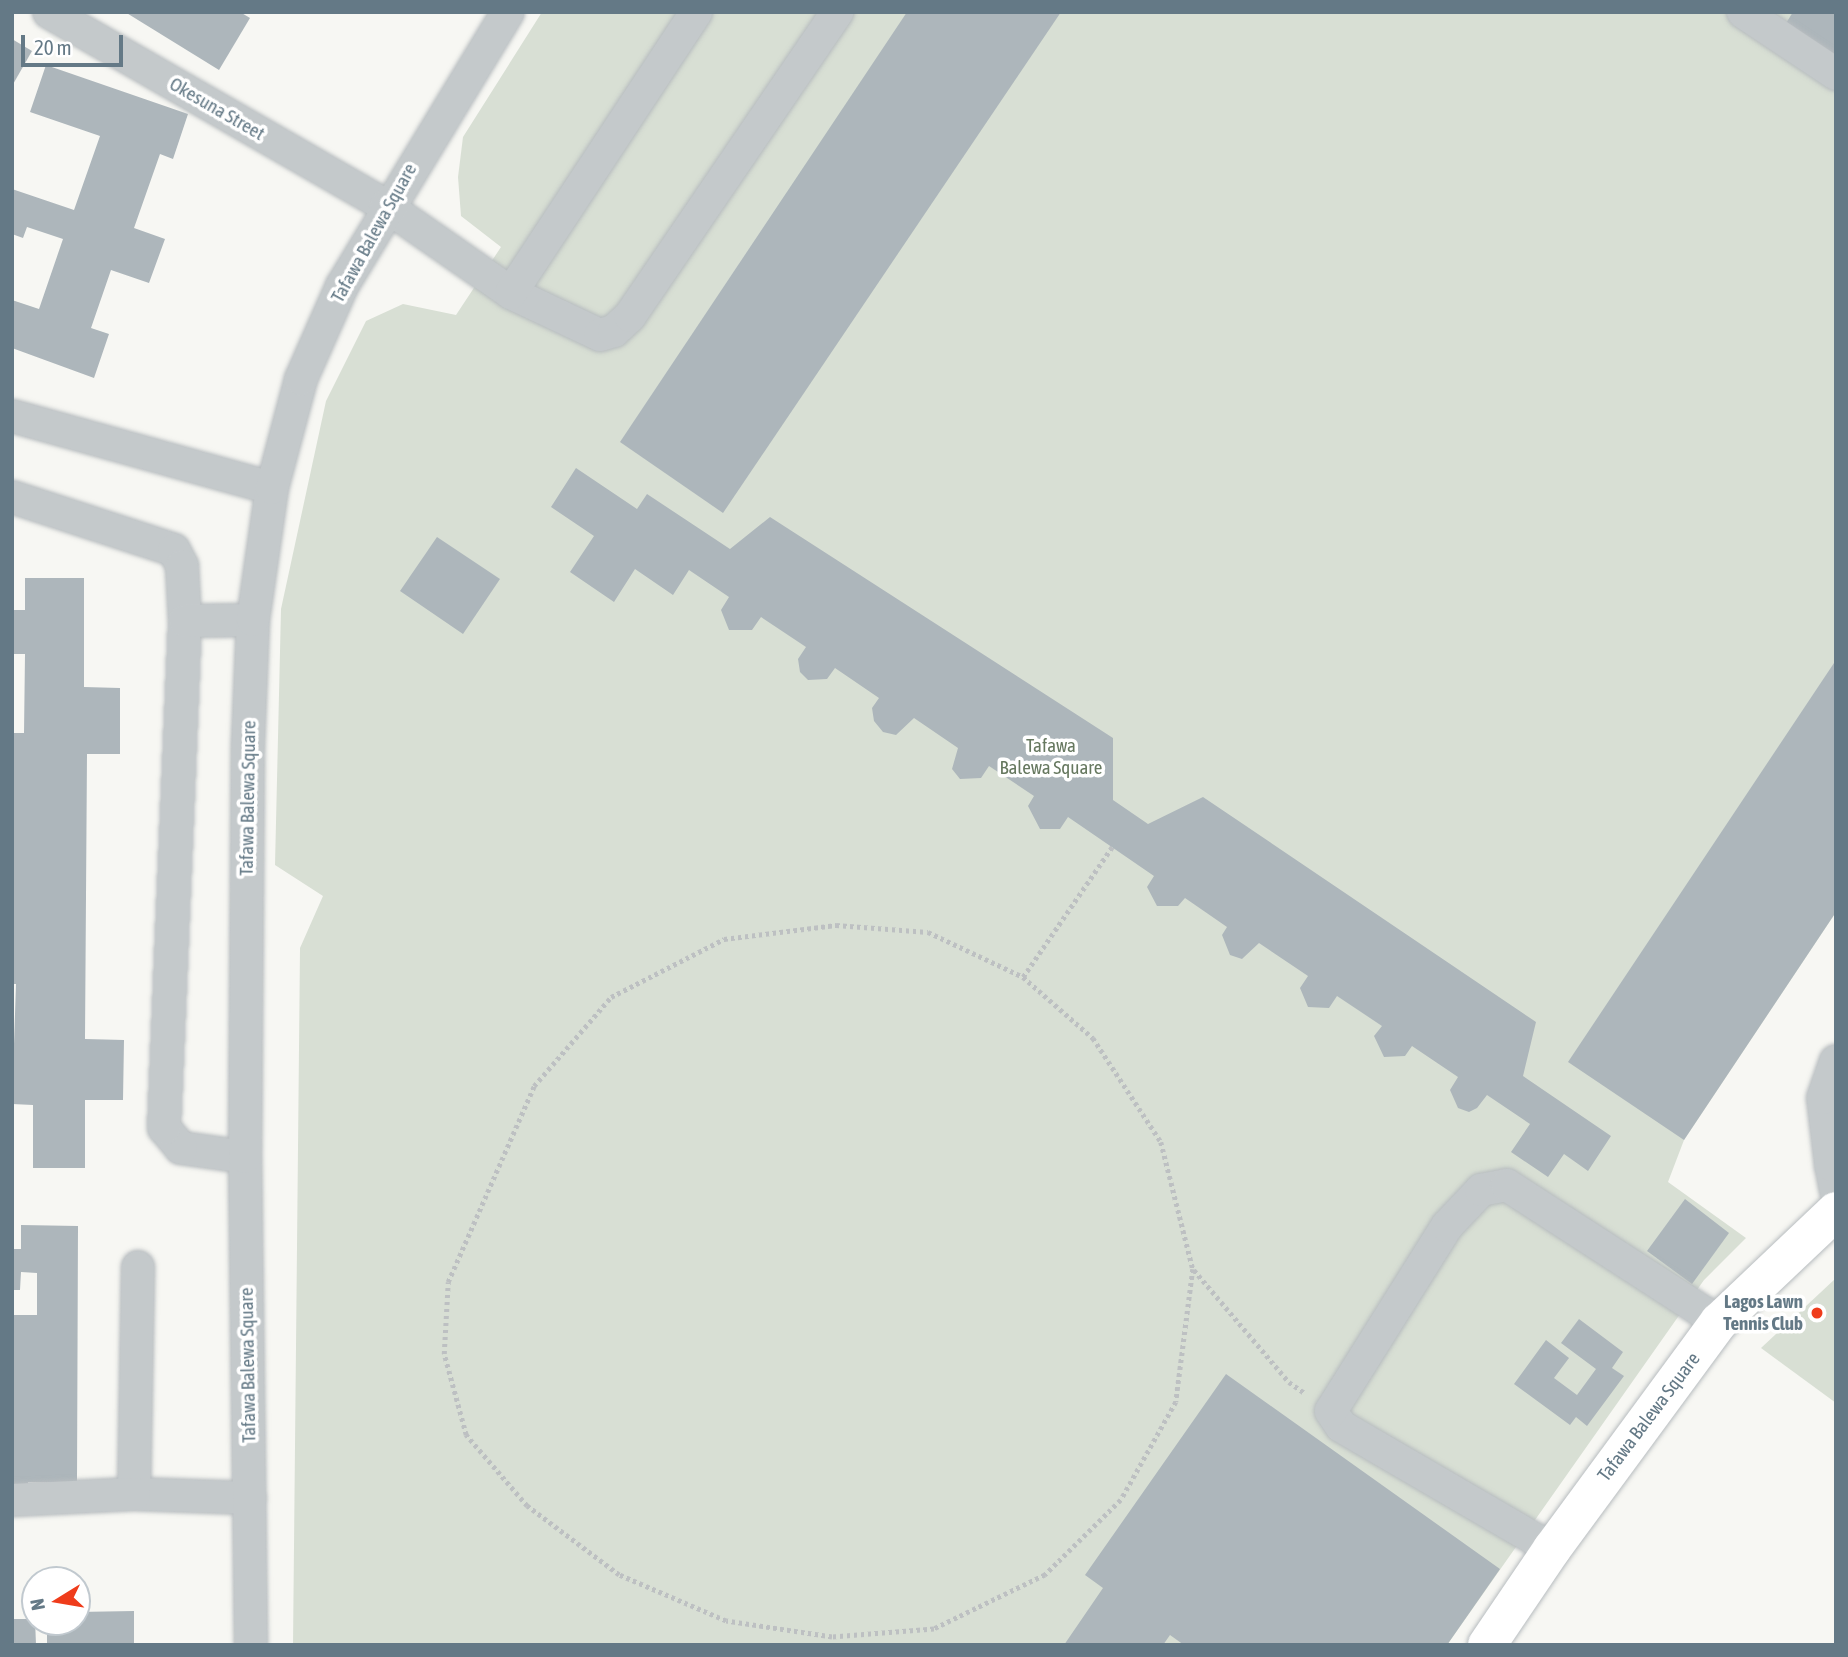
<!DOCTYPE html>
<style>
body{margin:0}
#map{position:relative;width:1848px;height:1657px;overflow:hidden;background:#f7f7f3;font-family:"Asap Condensed",sans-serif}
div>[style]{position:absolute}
.green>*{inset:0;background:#d8dfd4}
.building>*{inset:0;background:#adb6bb}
.path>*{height:4.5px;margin-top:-2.25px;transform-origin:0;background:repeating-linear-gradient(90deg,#bdc0c2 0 3.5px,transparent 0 7px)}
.roads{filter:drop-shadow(0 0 2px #b7bcbf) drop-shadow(0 0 2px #b7bcbf)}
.minor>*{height:32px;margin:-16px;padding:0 16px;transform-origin:16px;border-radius:16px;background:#c4c9cb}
.major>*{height:38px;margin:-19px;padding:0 19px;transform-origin:19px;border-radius:19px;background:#fff}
.dots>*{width:19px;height:19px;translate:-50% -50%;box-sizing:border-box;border:4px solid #fff;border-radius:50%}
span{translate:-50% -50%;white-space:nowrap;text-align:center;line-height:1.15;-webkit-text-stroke:7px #fff;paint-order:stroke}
.street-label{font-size:19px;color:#647986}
.park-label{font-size:19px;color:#66785f}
.poi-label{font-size:19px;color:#647986;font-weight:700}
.right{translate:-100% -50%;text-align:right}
.frame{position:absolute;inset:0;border:14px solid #647986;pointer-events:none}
.north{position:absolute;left:21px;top:1566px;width:70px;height:70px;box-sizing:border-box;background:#fff;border:2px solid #c1c9cf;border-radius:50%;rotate:259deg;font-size:19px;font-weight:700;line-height:28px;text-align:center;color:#647986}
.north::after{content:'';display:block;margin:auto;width:24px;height:32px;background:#ef3c1b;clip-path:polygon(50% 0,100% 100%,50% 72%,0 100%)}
.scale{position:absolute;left:21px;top:35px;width:102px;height:32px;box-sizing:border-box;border:4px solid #647986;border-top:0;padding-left:9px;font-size:21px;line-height:24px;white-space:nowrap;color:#647986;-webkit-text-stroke:5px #fff;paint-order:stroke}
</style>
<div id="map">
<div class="green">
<i style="clip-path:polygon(542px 12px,1836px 12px,1836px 912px,1684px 1140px,1668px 1182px,1746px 1238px,1704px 1280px,1447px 1645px,293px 1645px,300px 948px,323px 896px,275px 865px,281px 609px,326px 401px,366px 321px,403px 304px,456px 315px,501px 247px,461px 216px,458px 177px,463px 137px)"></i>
<i style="clip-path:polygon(1836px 1278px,1836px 1403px,1761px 1348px)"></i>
</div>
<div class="building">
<i style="clip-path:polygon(125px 12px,240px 12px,250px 18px,219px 70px)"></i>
<i style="clip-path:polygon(907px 12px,1061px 12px,723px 513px,620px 442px)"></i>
<i style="clip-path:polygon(1793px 12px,1836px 12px,1836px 62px,1783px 28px)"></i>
<i style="clip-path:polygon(12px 39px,32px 51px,12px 86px)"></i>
<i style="clip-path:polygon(46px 65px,188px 114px,173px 159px,160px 154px,134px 228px,165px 239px,149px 283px,111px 270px,91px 328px,109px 334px,94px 378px,12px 348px,12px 300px,39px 309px,63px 239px,27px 227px,23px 238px,12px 234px,12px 189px,74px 210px,100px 136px,30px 112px)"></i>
<i style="clip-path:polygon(576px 468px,637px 509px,647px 494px,730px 549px,770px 517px,1113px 738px,1113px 800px,1148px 824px,1203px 797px,1536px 1022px,1523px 1076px,1611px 1136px,1588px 1171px,1564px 1154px,1548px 1177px,1511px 1152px,1530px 1124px,1487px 1095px,1477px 1108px,1469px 1112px,1458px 1108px,1450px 1090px,1458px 1077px,1412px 1046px,1405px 1056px,1384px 1057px,1374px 1036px,1382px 1026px,1337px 996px,1329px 1008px,1308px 1007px,1300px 988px,1308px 976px,1259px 943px,1242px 959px,1230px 955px,1222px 935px,1227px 927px,1185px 898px,1178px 906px,1157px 906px,1147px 887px,1154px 876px,1068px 817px,1060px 829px,1040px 829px,1028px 806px,1034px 796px,989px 766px,981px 778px,960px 779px,952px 769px,958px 748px,914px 718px,896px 735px,883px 732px,874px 721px,872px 708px,879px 698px,835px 668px,827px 679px,808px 680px,800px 672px,798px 659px,806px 647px,761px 617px,752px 630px,729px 630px,721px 610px,729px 597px,689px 570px,673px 595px,635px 569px,614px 602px,570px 572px,594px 536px,551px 507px)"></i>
<i style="clip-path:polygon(437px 537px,500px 579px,463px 634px,400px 591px)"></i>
<i style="clip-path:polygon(25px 578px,84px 578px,84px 687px,120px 688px,120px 754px,87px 754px,85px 1039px,124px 1040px,123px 1100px,85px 1100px,85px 1168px,33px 1168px,33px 1105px,12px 1104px,16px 984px,12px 984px,12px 733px,24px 733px,25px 654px,12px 654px,12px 610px,25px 610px)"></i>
<i style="clip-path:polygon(1836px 660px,1836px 912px,1684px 1140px,1568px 1062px)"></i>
<i style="clip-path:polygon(1685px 1199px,1729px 1233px,1692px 1284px,1647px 1251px)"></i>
<i style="clip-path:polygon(21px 1225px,78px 1226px,77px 1482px,28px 1482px,28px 1498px,12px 1498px,12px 1315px,37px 1315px,37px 1273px,21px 1272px,20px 1290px,12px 1290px,12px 1249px,21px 1249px)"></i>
<i style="clip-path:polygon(1579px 1319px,1623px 1352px,1612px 1368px,1624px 1376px,1587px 1426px,1576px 1417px,1570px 1425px,1514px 1384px,1546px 1340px,1569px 1358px,1554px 1378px,1577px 1395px,1596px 1369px,1561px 1343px)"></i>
<i style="clip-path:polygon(1226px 1374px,1500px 1569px,1447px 1645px,1184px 1645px,1170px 1635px,1163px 1645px,1064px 1645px,1103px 1588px,1085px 1575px)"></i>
<i style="clip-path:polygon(134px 1611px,134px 1645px,47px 1645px,47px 1622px,77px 1622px,77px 1612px)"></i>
<i style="clip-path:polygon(12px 1619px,35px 1619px,36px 1645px,12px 1645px)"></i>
</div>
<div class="path">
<i style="left:836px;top:925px;width:92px;rotate:4.4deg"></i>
<i style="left:928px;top:932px;width:105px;rotate:25.3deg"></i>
<i style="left:1023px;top:977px;width:93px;rotate:41.1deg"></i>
<i style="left:1093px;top:1038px;width:124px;rotate:56.8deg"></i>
<i style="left:1161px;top:1142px;width:131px;rotate:75.9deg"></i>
<i style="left:1193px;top:1269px;width:134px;rotate:97.3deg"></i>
<i style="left:1176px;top:1402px;width:112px;rotate:119.3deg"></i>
<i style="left:1121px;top:1500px;width:107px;rotate:135.4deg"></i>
<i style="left:1045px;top:1575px;width:123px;rotate:154.1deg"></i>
<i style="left:934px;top:1629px;width:102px;rotate:175.5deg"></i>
<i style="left:832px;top:1637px;width:107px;rotate:-171.4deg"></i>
<i style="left:726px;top:1621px;width:116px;rotate:-156.7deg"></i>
<i style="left:619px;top:1575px;width:115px;rotate:-143.1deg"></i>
<i style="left:527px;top:1506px;width:94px;rotate:-130.7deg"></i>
<i style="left:466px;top:1435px;width:84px;rotate:-105.2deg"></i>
<i style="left:444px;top:1354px;width:72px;rotate:-86.8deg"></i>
<i style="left:448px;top:1282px;width:214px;rotate:-66.3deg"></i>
<i style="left:534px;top:1086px;width:118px;rotate:-49.1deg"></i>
<i style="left:611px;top:997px;width:127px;rotate:-27.2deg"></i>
<i style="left:724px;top:939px;width:113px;rotate:-7.1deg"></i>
<i style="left:1023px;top:977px;width:158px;rotate:-55.6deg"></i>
<i style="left:1194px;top:1270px;width:147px;rotate:49.7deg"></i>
<i style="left:1289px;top:1382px;width:19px;rotate:35deg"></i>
</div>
<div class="roads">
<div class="minor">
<i style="left:49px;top:12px;width:389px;rotate:29.9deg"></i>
<i style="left:386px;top:206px;width:152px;rotate:34.8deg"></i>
<i style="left:511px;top:293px;width:98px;rotate:25.3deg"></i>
<i style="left:600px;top:335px;width:15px;rotate:-16deg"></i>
<i style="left:614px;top:331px;width:22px;rotate:-43deg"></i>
<i style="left:630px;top:316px;width:368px;rotate:-55.7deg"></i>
<i style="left:1743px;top:12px;width:112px;rotate:33.7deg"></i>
<i style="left:511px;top:293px;width:336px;rotate:-56.6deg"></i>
<i style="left:12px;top:416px;width:270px;rotate:15.5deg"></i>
<i style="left:12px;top:497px;width:170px;rotate:18.1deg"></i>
<i style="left:174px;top:550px;width:18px;rotate:63deg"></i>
<i style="left:182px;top:566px;width:55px;rotate:86.9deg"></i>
<i style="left:1836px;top:1146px;width:20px;rotate:105deg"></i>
<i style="left:1831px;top:1165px;width:26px;rotate:79deg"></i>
<i style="left:245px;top:1157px;width:65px;rotate:-172deg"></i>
<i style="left:181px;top:1148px;width:26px;rotate:-130deg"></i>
<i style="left:164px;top:1128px;width:507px;rotate:-87.63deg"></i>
<i style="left:185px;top:621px;width:68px;rotate:-0.8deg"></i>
<i style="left:1831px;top:1165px;width:67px;rotate:-96.8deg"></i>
<i style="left:1823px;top:1098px;width:39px;rotate:-71deg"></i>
<i style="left:138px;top:1267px;width:227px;rotate:91deg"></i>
<i style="left:134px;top:1494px;width:116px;rotate:2deg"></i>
<i style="left:12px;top:1500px;width:122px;rotate:-2.8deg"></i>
<i style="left:1552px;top:1549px;width:244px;rotate:-149.8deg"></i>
<i style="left:1341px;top:1426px;width:18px;rotate:-124deg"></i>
<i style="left:1331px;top:1411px;width:218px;rotate:-57.9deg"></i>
<i style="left:1447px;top:1226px;width:50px;rotate:-46.6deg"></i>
<i style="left:1481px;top:1190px;width:26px;rotate:-11deg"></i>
<i style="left:1507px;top:1185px;width:252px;rotate:32.9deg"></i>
<i style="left:251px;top:1645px;width:488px;rotate:-90.7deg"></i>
<i style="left:245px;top:1157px;width:413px;rotate:-89.6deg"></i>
<i style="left:248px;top:744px;width:124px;rotate:-87.7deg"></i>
<i style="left:253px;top:620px;width:133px;rotate:-81.8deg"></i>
<i style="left:272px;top:488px;width:113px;rotate:-75.1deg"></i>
<i style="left:301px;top:379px;width:102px;rotate:-66.2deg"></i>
<i style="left:342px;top:286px;width:320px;rotate:-58.8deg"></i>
</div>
<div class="major">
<i style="left:1487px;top:1645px;width:116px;rotate:-55.9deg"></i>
<i style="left:1552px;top:1549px;width:282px;rotate:-53.7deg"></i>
<i style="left:1719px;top:1322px;width:161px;rotate:-43.5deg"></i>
</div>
</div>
<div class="dots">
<i style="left:1817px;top:1313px;background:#ef3c1b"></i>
</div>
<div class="street-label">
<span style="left:217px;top:109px;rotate:30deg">Okesuna Street</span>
<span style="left:374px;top:233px;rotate:-61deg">Tafawa Balewa Square</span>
<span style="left:248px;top:798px;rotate:-89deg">Tafawa Balewa Square</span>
<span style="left:248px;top:1365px;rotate:-91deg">Tafawa Balewa Square</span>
<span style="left:1649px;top:1417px;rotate:-53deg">Tafawa Balewa Square</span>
</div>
<div class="park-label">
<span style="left:1051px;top:757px">Tafawa<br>Balewa Square</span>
</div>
<div class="poi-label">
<span class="right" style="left:1803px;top:1313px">Lagos Lawn<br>Tennis Club</span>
</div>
<div class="frame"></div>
<div class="north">N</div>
<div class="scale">20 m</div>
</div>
